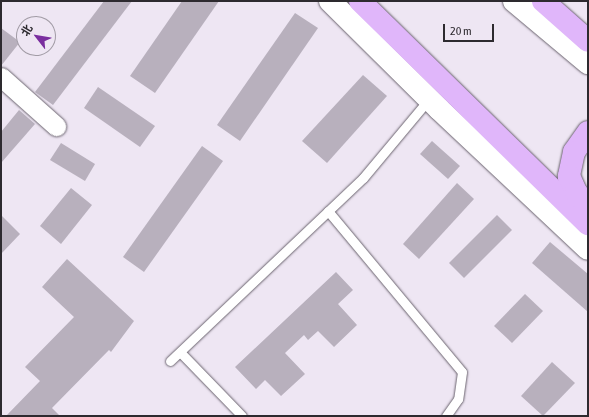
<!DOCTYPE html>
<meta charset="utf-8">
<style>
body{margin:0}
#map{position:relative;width:589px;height:417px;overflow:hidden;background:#eee6f3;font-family:"Asap Condensed","Noto Sans SC",sans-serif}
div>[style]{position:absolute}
.building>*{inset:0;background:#b8b0bd}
.roads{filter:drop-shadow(0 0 1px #6b646f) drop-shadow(0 0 1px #6b646f)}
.lane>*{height:9px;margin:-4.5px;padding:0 4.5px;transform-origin:4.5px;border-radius:4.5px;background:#fff}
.street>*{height:19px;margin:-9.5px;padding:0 9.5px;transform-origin:9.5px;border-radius:9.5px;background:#fff}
.secondary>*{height:22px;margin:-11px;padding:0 11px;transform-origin:11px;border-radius:11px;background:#fff}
.highway>*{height:22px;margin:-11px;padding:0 11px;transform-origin:11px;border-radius:11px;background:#e0b6fa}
span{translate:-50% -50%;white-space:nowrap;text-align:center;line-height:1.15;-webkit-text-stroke:3px #eee6f3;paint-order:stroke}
.frame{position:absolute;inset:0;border:2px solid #2d2a2f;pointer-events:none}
.north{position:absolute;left:16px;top:16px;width:40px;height:40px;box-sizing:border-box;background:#eee6f3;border:1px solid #a19ba5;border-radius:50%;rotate:301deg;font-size:11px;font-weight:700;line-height:16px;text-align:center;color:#2d2a2f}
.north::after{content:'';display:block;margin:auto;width:14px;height:18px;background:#7a2e9f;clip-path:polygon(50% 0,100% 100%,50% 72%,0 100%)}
.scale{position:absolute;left:443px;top:24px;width:51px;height:18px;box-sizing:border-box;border:2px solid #2d2a2f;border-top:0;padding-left:5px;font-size:12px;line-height:14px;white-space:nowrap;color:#2d2a2f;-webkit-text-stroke:3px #eee6f3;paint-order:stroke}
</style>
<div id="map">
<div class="building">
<i style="clip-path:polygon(104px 1px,132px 1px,53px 105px,35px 92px)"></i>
<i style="clip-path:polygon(182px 1px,219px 1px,155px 93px,130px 76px)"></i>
<i style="clip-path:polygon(295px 13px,318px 28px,240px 141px,217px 125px)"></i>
<i style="clip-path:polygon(1px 28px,20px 42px,1px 66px)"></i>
<i style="clip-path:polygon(363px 75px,387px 96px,327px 163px,302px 141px)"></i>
<i style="clip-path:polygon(98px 87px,155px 126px,140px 147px,84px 108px)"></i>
<i style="clip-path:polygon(19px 110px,35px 124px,1px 163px,1px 132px)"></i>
<i style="clip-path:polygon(432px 141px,460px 166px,448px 179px,420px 154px)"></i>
<i style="clip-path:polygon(61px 143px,95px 164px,85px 181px,50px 160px)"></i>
<i style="clip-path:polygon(202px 146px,223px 161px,144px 272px,123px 257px)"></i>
<i style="clip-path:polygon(457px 183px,474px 199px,419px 259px,403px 244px)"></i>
<i style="clip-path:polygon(71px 188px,92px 205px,61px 244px,40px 226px)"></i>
<i style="clip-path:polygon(1px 215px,20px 234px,1px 254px)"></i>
<i style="clip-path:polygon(497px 215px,512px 230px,464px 278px,449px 263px)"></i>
<i style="clip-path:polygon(550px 242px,588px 274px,588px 312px,532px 263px)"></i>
<i style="clip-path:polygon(67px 259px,134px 321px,111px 352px,109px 350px,52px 408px,60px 416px,6px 416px,40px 381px,25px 367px,74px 317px,42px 287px)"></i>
<i style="clip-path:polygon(336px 272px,353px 290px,338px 304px,357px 325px,334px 347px,318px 331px,308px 340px,304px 335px,285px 353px,305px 374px,281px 396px,265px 380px,256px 389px,235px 367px)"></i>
<i style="clip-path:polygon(525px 294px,543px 311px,512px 343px,494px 326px)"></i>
<i style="clip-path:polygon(552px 362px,575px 383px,543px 416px,521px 396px)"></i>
</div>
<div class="roads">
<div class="lane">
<i style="left:328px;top:211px;width:209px;rotate:50.2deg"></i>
<i style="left:462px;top:372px;width:27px;rotate:98deg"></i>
<i style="left:458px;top:399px;width:21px;rotate:125deg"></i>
<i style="left:180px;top:352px;width:89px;rotate:45.9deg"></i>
<i style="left:170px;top:361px;width:266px;rotate:-43.5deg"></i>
<i style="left:363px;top:178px;width:103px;rotate:-50.1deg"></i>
</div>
<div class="street">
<i style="left:1px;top:77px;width:74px;rotate:41.7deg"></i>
</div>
<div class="secondary">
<i style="left:330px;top:1px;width:153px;rotate:44.7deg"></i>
<i style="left:439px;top:109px;width:204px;rotate:43.2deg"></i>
<i style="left:514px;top:1px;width:97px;rotate:40deg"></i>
</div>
<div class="highway">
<i style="left:360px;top:1px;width:319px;rotate:44.4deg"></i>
<i style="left:543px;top:1px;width:60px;rotate:41.6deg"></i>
<i style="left:588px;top:132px;width:24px;rotate:125deg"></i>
<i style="left:574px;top:152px;width:25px;rotate:102deg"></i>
<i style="left:569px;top:176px;width:17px;rotate:66deg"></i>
<i style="left:576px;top:192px;width:18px;rotate:49deg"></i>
</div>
</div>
<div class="frame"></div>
<div class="north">北</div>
<div class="scale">20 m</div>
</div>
